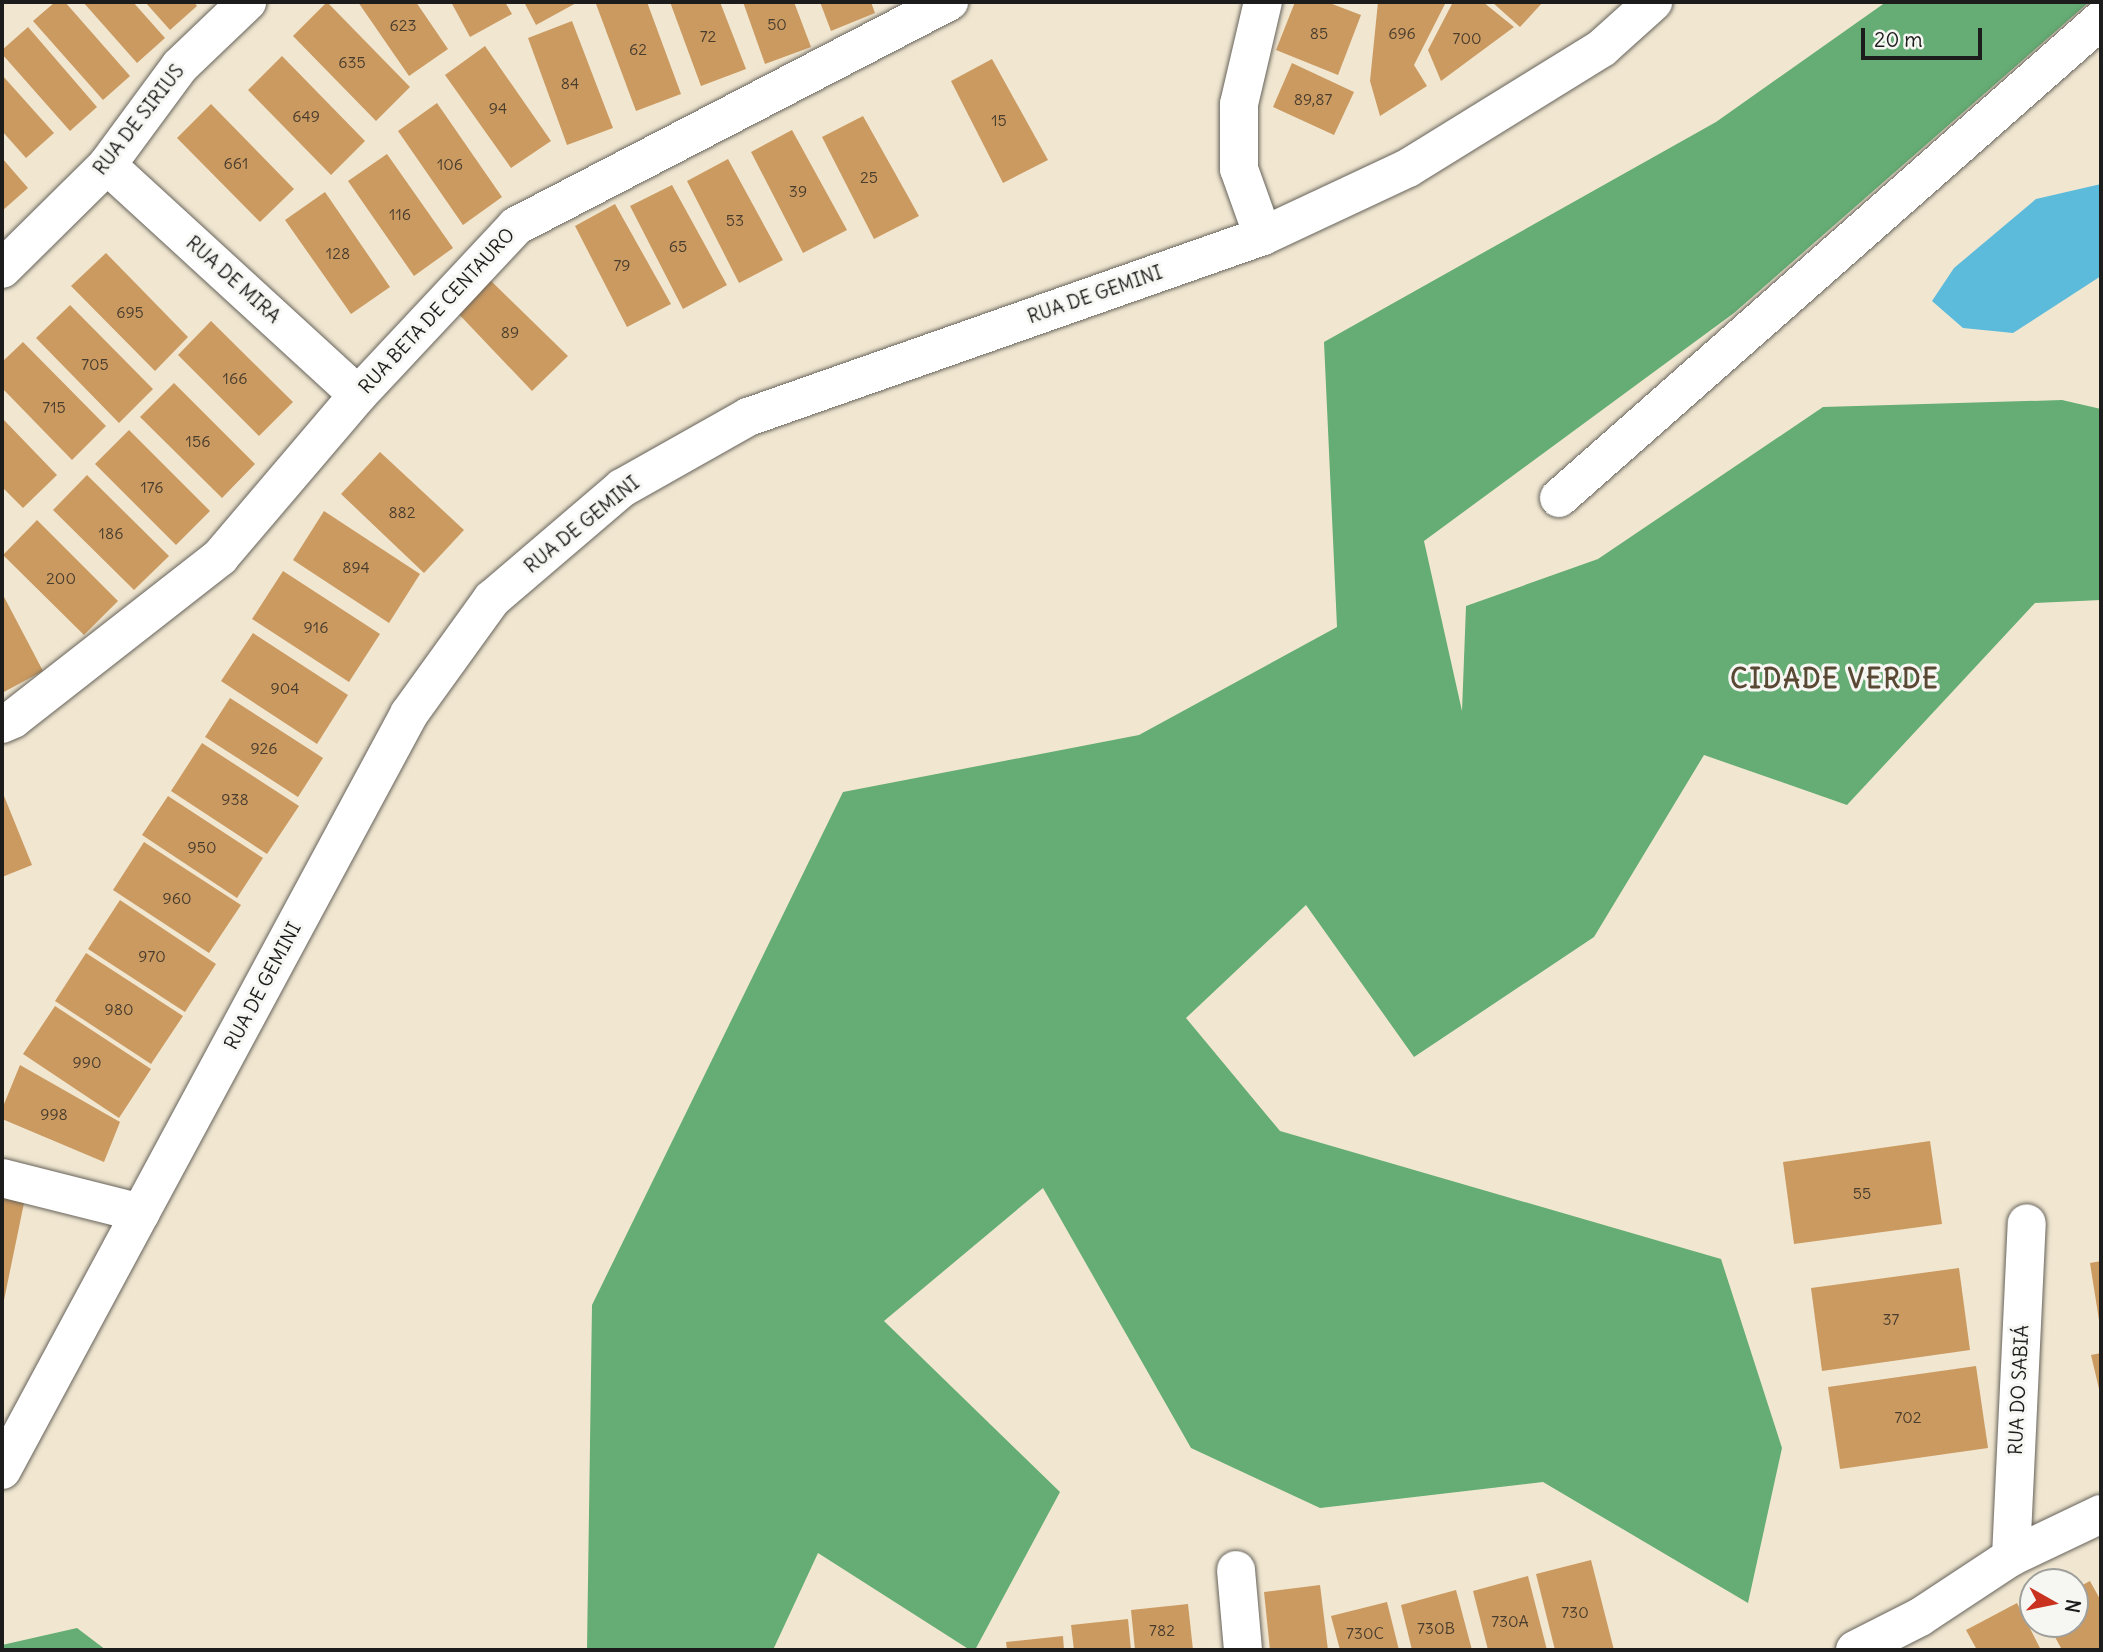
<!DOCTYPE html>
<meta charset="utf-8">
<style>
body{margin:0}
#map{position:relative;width:2103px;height:1652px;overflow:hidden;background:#f1e7d1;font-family:Delius,sans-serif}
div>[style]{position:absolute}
.forest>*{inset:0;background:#65ad74}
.water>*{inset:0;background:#5cbada}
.building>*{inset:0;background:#cb9a61}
.roads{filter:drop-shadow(0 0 2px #67635b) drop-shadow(0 0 2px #67635b)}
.minor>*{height:38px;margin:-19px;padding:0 19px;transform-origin:19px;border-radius:19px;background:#fff}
span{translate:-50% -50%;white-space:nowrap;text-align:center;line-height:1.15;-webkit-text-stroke:6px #f6f6f2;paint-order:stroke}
.number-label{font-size:16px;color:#483c2d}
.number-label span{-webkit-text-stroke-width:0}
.street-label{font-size:19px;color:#1c1c1c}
.district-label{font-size:26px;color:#594834;font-weight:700;letter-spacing:2px}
.frame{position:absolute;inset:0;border:4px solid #1c1c1c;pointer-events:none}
.north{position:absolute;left:2019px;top:1568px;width:70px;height:70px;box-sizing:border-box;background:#f6f6f2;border:2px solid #9f9f9c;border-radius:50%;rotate:99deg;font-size:19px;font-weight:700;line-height:28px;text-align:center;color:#1c1c1c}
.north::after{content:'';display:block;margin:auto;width:24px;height:32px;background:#c8321e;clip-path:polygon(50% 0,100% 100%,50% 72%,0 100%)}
.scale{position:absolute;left:1861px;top:28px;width:121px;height:32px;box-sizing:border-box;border:4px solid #1c1c1c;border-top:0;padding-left:9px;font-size:21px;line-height:24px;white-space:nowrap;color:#1c1c1c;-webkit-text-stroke:5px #f6f6f2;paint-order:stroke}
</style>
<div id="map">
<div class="forest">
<i style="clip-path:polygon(1886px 2px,2089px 2px,1734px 313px,1424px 541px,1462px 711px,1466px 606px,1598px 559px,1823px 407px,2062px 400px,2101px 409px,2101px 600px,2035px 603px,1847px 805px,1704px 755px,1594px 937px,1414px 1057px,1306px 905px,1186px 1018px,1280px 1131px,1721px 1259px,1782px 1448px,1748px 1603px,1543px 1482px,1320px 1508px,1191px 1448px,1043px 1188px,884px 1321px,1060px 1492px,975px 1650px,970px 1650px,818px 1553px,773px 1650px,587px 1650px,592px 1305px,843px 792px,1139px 735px,1337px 627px,1324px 342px,1716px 122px)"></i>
<i style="clip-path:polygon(77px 1628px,106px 1650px,2px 1650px,2px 1645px)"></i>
</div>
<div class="water">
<i style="clip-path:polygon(2101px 184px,2101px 276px,2013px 333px,1963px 328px,1932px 301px,1954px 268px,2036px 199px)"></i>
</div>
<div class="building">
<i style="clip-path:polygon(55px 2px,65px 2px,130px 76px,103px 100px,33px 21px)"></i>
<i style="clip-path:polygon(83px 2px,133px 2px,165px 38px,137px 63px)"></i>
<i style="clip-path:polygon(145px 2px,194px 2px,197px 6px,170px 30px)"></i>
<i style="clip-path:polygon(327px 2px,410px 87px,376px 121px,293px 36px)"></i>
<i style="clip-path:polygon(358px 2px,416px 2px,448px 49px,409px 76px)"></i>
<i style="clip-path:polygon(451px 2px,505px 2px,512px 14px,470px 37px)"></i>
<i style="clip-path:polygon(524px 2px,578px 2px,536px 25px)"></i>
<i style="clip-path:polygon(601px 2px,647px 2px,681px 94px,636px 111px,596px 4px)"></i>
<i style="clip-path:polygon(670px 2px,720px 2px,746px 69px,701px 86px)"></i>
<i style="clip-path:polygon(743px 2px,794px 2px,811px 47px,765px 64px)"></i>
<i style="clip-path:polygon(820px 2px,871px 2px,875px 13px,831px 31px)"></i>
<i style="clip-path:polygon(1295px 2px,1327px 2px,1361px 15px,1338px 75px,1276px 50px)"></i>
<i style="clip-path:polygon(1378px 2px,1446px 2px,1414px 65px,1427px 86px,1380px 116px,1370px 81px)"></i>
<i style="clip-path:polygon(1453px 2px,1483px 2px,1514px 27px,1441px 81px,1428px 50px)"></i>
<i style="clip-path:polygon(1492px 2px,1543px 2px,1520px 27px)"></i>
<i style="clip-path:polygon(572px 21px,613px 128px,567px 145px,528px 38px)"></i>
<i style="clip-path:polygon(28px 27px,97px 107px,70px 131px,2px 54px,2px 50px)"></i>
<i style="clip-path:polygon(485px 46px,551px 141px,511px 168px,445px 75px)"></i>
<i style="clip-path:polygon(282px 56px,365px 141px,331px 175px,248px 90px)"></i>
<i style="clip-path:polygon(992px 59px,1048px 160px,1003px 183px,951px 81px)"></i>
<i style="clip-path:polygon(1292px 63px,1354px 92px,1334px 135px,1273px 107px)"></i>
<i style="clip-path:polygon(2px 75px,54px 133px,26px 158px,2px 131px)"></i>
<i style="clip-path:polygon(437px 103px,502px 197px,463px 225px,398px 131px)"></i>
<i style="clip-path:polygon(211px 104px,294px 189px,260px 222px,177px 138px)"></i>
<i style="clip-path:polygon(863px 116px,919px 216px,874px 239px,822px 137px)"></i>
<i style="clip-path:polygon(792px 130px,847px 230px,803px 253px,751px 152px)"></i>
<i style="clip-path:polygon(387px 154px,453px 248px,414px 276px,348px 181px)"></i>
<i style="clip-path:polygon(2px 158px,28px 188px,2px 211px)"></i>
<i style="clip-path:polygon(728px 159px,783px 260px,739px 283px,687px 181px)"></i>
<i style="clip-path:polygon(672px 185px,727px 285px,683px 309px,630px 206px)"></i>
<i style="clip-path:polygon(325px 192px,390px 287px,351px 314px,285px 220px)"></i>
<i style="clip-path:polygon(615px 204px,671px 304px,627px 327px,575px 226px)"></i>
<i style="clip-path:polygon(106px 253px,188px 337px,155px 371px,71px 286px)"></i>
<i style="clip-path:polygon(486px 276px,568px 356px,532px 391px,453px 308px)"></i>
<i style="clip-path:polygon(70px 305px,153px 389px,119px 423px,36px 338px)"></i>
<i style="clip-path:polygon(211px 321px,293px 402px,259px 436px,178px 355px)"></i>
<i style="clip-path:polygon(23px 342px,106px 426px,72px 460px,2px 388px,2px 362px)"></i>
<i style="clip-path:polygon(174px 383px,255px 464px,222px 498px,140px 417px)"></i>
<i style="clip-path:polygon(2px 418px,57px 475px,23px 508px,2px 487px)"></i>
<i style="clip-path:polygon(129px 430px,210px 511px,176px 545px,95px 464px)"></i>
<i style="clip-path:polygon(380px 452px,464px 530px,424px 573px,341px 494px)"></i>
<i style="clip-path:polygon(87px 475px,169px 556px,134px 590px,53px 510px)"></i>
<i style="clip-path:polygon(324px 511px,420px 574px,389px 623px,293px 560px)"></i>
<i style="clip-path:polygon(37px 520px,118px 601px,84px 635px,3px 555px)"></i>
<i style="clip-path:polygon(283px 571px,380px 634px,349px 682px,252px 619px)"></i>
<i style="clip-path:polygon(2px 593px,43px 671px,2px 693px)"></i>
<i style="clip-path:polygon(253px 633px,348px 695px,317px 744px,221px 681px)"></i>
<i style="clip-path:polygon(230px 698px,323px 758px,298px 797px,205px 737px)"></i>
<i style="clip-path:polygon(202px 743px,299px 806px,267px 854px,171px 791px)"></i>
<i style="clip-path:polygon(2px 791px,32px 865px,2px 877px)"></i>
<i style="clip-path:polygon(168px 796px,263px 858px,237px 898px,142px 835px)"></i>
<i style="clip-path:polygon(144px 842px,241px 905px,209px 953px,113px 890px)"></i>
<i style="clip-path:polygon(120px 900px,216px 964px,185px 1012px,88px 949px)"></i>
<i style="clip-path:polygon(86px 953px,183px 1016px,151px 1064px,55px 1001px)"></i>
<i style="clip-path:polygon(55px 1006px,151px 1069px,119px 1118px,23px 1054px)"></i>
<i style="clip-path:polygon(20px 1065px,120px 1122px,104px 1162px,2px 1119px,2px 1109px)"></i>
<i style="clip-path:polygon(1930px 1141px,1942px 1224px,1794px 1244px,1783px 1162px)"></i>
<i style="clip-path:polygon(2px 1197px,24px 1203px,3px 1305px,2px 1304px)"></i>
<i style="clip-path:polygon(2101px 1261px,2101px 1320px,2099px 1320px,2090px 1263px)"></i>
<i style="clip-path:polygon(1959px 1268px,1970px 1350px,1822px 1371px,1811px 1288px)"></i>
<i style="clip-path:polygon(2101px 1353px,2101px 1393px,2100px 1393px,2091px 1355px)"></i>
<i style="clip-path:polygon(1976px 1366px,1988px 1448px,1840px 1469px,1828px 1387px)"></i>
<i style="clip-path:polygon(1591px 1560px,1614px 1650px,1555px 1650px,1536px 1574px)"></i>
<i style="clip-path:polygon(1528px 1576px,1547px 1650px,1488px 1650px,1473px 1591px)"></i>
<i style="clip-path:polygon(2090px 1581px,2101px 1601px,2101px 1650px,2062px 1650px,2048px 1624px,2075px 1624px,2075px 1589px)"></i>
<i style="clip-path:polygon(1320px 1585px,1328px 1650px,1270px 1650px,1264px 1592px)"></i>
<i style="clip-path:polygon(1456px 1590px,1472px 1650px,1412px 1650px,1401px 1605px)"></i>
<i style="clip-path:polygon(1387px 1602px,1399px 1650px,1340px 1650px,1331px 1616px)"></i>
<i style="clip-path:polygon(2017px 1603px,2041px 1650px,1977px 1650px,1966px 1630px)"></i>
<i style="clip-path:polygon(1188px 1604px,1193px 1650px,1135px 1650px,1131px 1610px)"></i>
<i style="clip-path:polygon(1128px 1619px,1131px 1650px,1074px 1650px,1071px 1625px)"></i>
<i style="clip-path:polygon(1063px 1636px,1064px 1650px,1007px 1650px,1006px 1642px)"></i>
</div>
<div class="roads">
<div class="minor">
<i style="left:107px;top:165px;width:340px;rotate:42.5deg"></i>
<i style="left:1263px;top:236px;width:71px;rotate:-109.7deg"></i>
<i style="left:1239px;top:169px;width:65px;rotate:-90deg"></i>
<i style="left:1239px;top:104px;width:105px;rotate:-76.8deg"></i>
<i style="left:2px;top:269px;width:148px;rotate:-44.7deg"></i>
<i style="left:107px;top:165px;width:123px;rotate:-53.6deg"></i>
<i style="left:180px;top:66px;width:93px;rotate:-43.7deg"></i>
<i style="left:1559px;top:498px;width:723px;rotate:-41.41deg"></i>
<i style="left:2px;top:724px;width:12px;rotate:-24deg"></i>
<i style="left:13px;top:719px;width:263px;rotate:-38deg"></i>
<i style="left:220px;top:557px;width:213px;rotate:-49.6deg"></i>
<i style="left:358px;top:395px;width:231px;rotate:-46.9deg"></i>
<i style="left:516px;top:226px;width:488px;rotate:-27.4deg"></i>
<i style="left:2px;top:1178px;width:143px;rotate:14.1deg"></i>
<i style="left:2px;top:1470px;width:859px;rotate:-61.7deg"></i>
<i style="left:409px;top:714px;width:142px;rotate:-54.2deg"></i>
<i style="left:492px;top:599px;width:171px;rotate:-40.5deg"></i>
<i style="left:622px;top:488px;width:145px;rotate:-29.4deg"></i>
<i style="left:748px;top:417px;width:546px;rotate:-19.36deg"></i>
<i style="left:1263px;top:236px;width:160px;rotate:-25.1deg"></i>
<i style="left:1408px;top:168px;width:228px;rotate:-31.7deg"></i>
<i style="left:1602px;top:48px;width:69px;rotate:-42deg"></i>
<i style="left:2011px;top:1557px;width:334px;rotate:-87.3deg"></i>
<i style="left:1236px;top:1570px;width:80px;rotate:85deg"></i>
<i style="left:1855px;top:1650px;width:73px;rotate:-26.9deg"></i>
<i style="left:1920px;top:1617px;width:109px;rotate:-33.4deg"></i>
<i style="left:2011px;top:1557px;width:100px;rotate:-25.5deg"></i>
</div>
</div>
<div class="number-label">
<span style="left:777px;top:24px">50</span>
<span style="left:403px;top:25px">623</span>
<span style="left:1319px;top:33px">85</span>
<span style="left:1402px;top:33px">696</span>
<span style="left:708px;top:36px">72</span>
<span style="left:1467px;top:38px">700</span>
<span style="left:638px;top:49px">62</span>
<span style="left:352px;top:62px">635</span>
<span style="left:570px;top:83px">84</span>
<span style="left:1313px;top:99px">89,87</span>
<span style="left:498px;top:108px">94</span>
<span style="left:306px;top:116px">649</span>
<span style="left:999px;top:120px">15</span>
<span style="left:236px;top:163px">661</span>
<span style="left:450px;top:164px">106</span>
<span style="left:869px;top:177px">25</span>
<span style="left:798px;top:191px">39</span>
<span style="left:400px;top:214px">116</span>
<span style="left:735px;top:220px">53</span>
<span style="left:678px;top:246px">65</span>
<span style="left:338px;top:253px">128</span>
<span style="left:622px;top:265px">79</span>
<span style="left:130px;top:312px">695</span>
<span style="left:510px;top:332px">89</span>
<span style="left:95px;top:364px">705</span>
<span style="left:235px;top:378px">166</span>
<span style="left:54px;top:407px">715</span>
<span style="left:198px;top:441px">156</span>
<span style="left:152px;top:487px">176</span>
<span style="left:402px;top:512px">882</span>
<span style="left:111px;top:533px">186</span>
<span style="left:356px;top:567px">894</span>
<span style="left:61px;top:578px">200</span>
<span style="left:316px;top:627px">916</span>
<span style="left:285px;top:688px">904</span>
<span style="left:264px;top:748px">926</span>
<span style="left:235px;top:799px">938</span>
<span style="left:202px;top:847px">950</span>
<span style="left:177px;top:898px">960</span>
<span style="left:152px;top:956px">970</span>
<span style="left:119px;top:1009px">980</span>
<span style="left:87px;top:1062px">990</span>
<span style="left:54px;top:1114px">998</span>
<span style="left:1862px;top:1193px">55</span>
<span style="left:1891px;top:1319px">37</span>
<span style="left:1908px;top:1417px">702</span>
<span style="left:1575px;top:1612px">730</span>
<span style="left:1510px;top:1621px">730A</span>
<span style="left:1436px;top:1628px">730B</span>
<span style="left:1162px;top:1630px">782</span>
<span style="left:1365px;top:1633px">730C</span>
</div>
<div class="street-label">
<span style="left:139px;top:120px;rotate:-52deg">RUA DE SIRIUS</span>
<span style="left:233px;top:280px;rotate:42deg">RUA DE MIRA</span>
<span style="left:1095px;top:295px;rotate:-19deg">RUA DE GEMINI</span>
<span style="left:437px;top:311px;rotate:-47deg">RUA BETA DE CENTAURO</span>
<span style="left:582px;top:525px;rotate:-39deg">RUA DE GEMINI</span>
<span style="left:263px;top:986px;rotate:-62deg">RUA DE GEMINI</span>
<span style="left:2019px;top:1390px;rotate:-87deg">RUA DO SABIÁ</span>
</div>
<div class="district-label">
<span style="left:1835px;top:679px">CIDADE VERDE</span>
</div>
<div class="frame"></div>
<div class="north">N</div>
<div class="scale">20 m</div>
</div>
